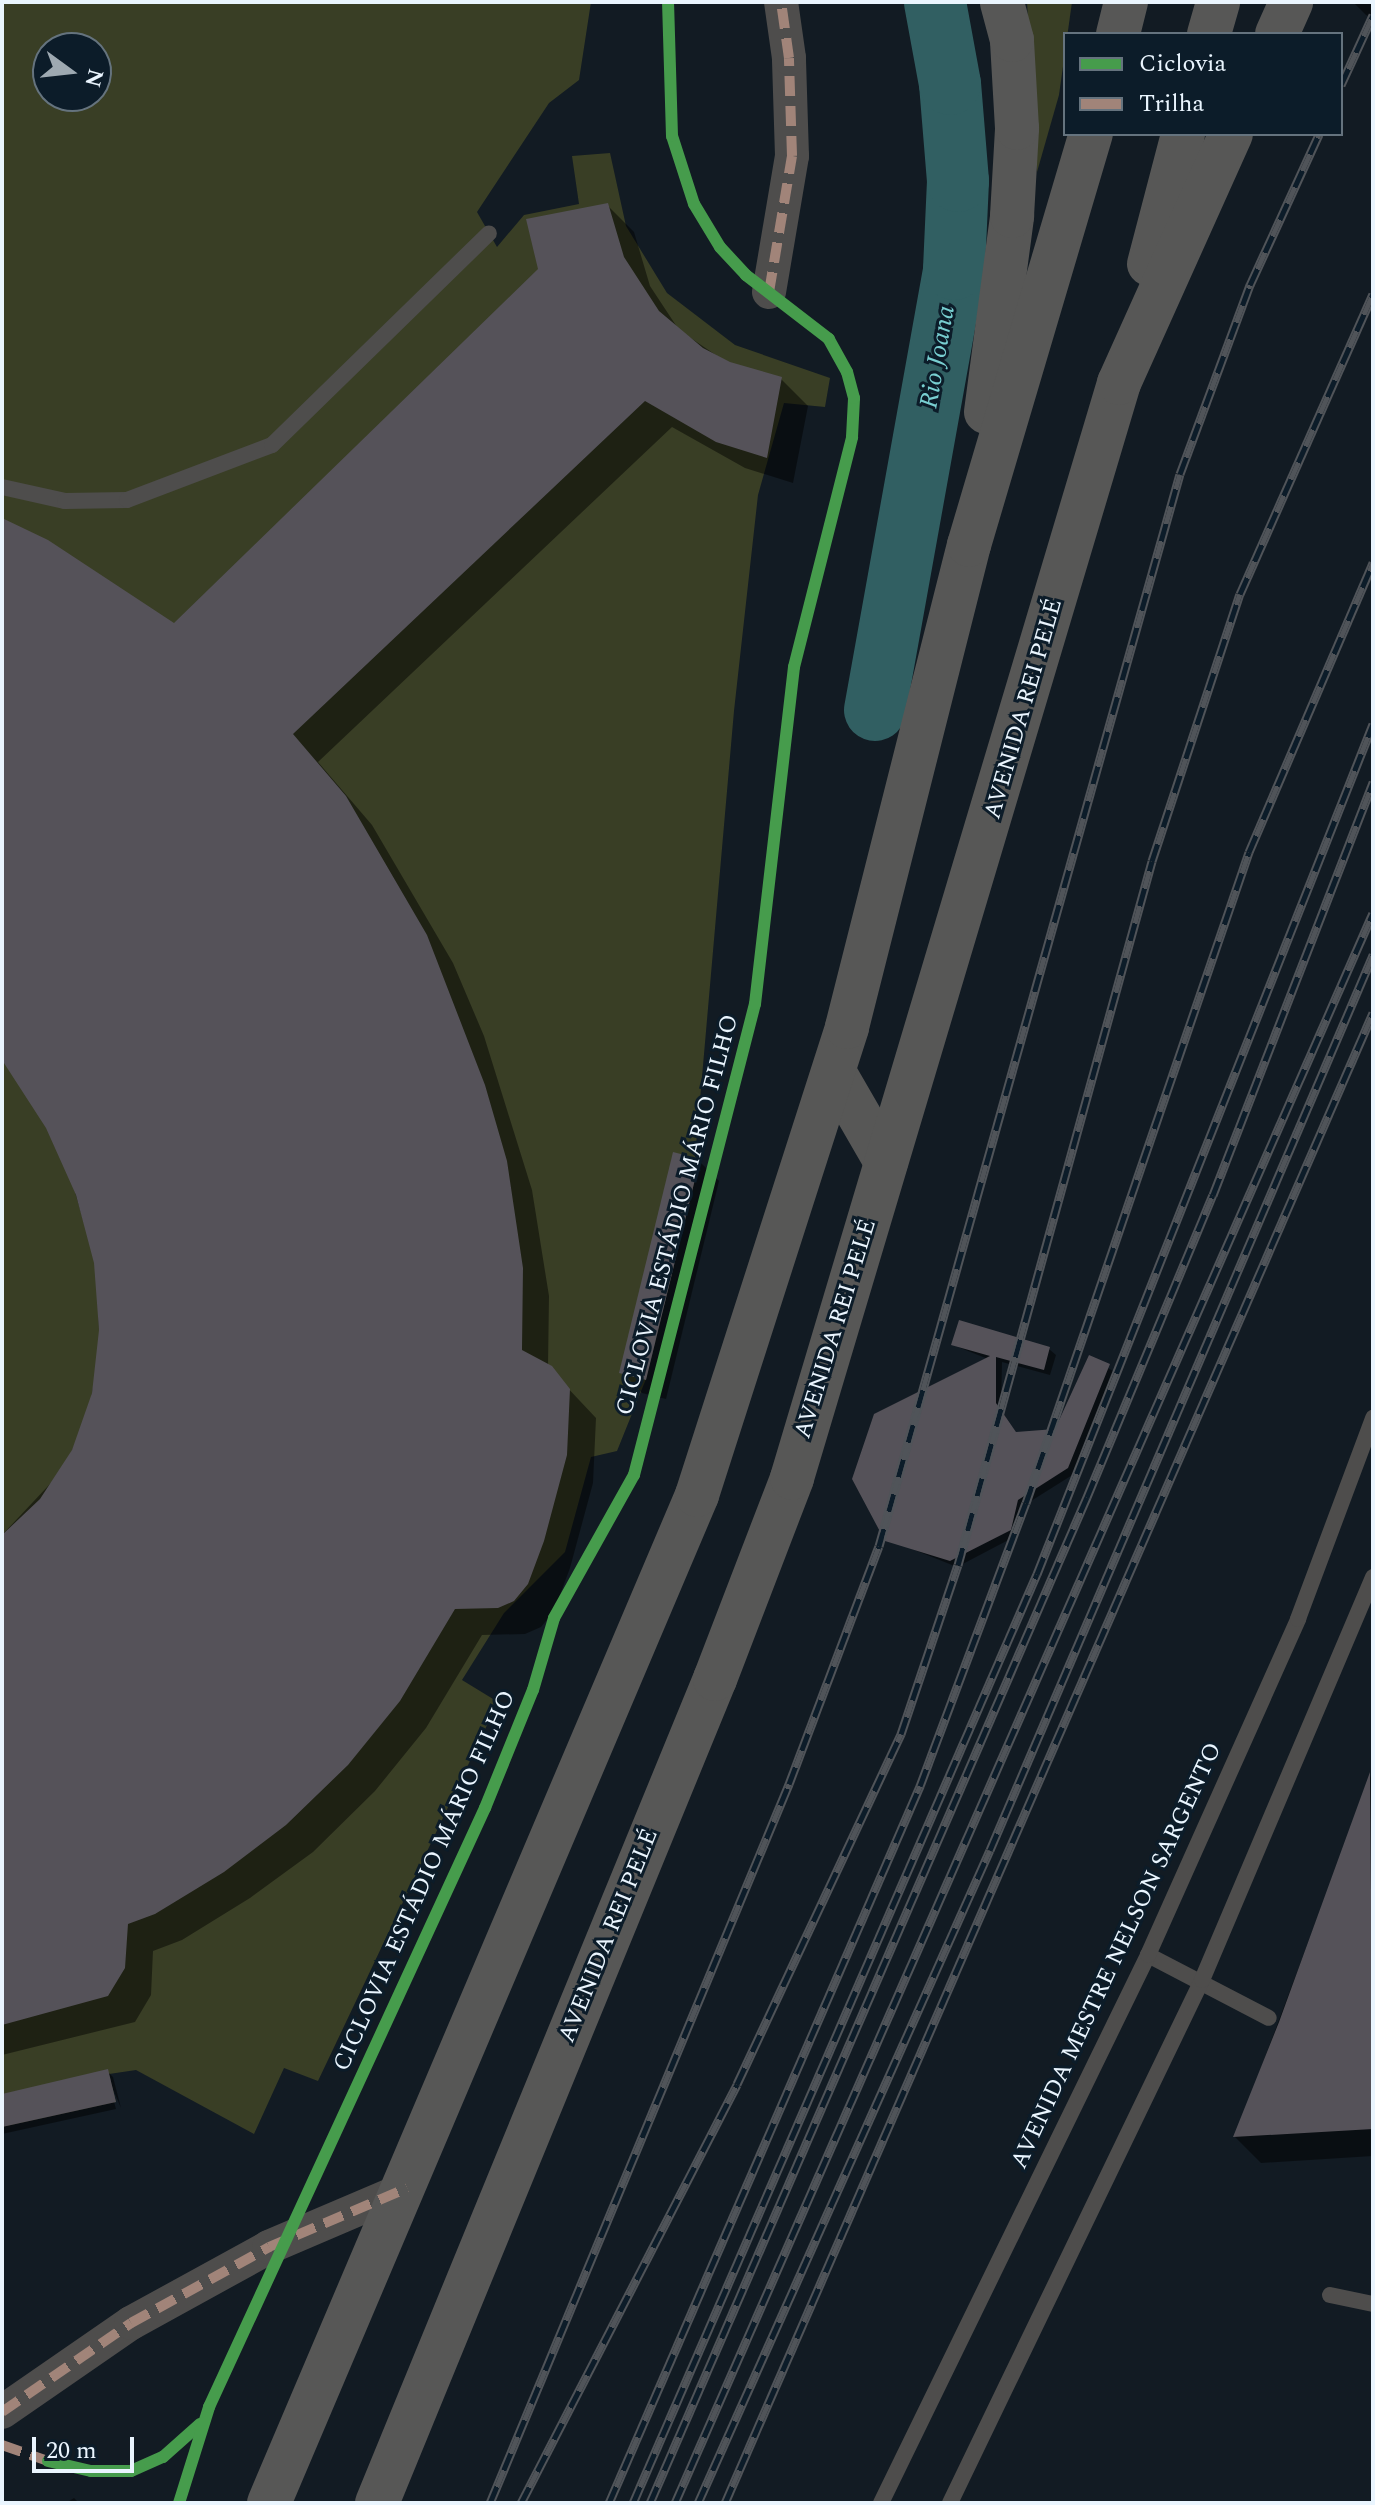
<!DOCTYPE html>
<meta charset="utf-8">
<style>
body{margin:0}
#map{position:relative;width:1375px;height:2505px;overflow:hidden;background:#121b23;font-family:Spectral,serif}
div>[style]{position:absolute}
.green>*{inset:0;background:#393e25}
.shadow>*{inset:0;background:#0007}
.river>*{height:62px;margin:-31px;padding:0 31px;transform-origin:31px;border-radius:31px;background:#315f62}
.building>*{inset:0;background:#555259}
.lane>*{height:16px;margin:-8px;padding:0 8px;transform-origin:8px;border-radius:8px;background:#4e4d4c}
.street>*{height:34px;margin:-17px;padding:0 17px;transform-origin:17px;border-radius:17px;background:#4e4d4c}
.primary>*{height:44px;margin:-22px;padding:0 22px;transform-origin:22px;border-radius:22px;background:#575756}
.rail>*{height:9px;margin-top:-4.5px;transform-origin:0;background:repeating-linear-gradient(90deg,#0c1c29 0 18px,#505459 0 36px);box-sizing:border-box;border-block:2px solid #505459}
.quiet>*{height:10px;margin-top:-5px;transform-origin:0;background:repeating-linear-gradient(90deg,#a18479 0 20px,transparent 0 30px)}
.cycleway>*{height:12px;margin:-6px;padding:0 6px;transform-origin:6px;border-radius:6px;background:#469c4c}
span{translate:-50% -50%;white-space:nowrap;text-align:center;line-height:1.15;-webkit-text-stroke:6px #0c1c29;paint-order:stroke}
.street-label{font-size:24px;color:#eaf5fe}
.water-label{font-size:26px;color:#78cfd1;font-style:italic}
.frame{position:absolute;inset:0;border:4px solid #eaf5fe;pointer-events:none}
.legend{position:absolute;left:1063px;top:32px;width:280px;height:104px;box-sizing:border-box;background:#0c1c29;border:2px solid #65737e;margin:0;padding:10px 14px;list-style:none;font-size:24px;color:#eaf5fe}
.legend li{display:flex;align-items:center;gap:16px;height:40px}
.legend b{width:40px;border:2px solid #65737e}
.north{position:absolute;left:32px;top:32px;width:80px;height:80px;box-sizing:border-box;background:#0c1c29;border:2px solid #65737e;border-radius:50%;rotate:105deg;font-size:22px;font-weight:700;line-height:32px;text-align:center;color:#eaf5fe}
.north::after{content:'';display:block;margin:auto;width:28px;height:36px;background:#9ea9b1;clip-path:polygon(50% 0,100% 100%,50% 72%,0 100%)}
.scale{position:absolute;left:32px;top:2437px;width:102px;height:36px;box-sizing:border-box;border:4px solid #eaf5fe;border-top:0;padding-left:10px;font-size:24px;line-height:28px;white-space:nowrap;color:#eaf5fe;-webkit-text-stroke:6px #0c1c29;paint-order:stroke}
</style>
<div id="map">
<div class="green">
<i style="clip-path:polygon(evenodd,2px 2px,591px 2px,579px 80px,549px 103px,477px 212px,497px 247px,524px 215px,579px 204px,572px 156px,610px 153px,626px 226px,667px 293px,735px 345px,830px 378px,825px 407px,784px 403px,758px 495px,734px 711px,695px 1157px,700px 1159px,646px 1379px,617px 1451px,591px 1457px,565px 1552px,504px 1613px,462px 1680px,498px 1702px,318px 2081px,284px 2068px,254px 2134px,136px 2070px,109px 2074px,116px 2102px,2px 2127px,2px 2px,48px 48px,96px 48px,96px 96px,48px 96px,48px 48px)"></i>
<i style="clip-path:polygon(1027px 2px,1072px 2px,1059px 95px,1037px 172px)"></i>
</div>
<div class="shadow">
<i style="clip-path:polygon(1353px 2px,1373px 2px,1373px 18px,1366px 15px)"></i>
<i style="clip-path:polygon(607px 205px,634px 232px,650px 286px,679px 330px,729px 364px,781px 379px,808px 406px,793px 483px,745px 468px,672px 427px,318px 762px,372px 825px,453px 963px,484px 1036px,532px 1190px,549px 1296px,548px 1367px,596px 1418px,593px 1483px,570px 1568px,554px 1611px,541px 1627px,525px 1634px,482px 1635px,426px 1728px,375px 1791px,313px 1852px,250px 1898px,182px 1940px,153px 1951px,151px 1995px,135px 2022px,2px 2055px,2px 1535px,64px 1469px,88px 1414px,100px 1352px,96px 1263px,69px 1172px,36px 1105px,2px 1060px,2px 521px,175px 626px)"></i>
<i style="clip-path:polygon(699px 1161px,719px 1181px,666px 1399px,642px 1393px,622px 1372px)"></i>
<i style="clip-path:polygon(953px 1345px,1049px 1349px,1056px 1355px,1050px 1375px,1002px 1362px,1001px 1411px,1017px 1434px,1057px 1431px,1090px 1358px,1115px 1372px,1074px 1474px,1023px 1506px,1016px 1536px,957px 1567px,887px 1539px,988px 1359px)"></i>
<i style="clip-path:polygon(1373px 1770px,1373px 2156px,1261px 2163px,1235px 2137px)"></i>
<i style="clip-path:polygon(107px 2071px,113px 2077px,121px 2108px,107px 2075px,116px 2109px,2px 2134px,2px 2096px)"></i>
<i style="clip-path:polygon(74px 2498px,79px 2503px,66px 2503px)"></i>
</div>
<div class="river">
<i style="left:875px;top:710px;width:448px;rotate:-79.8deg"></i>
<i style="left:954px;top:269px;width:88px;rotate:-87.4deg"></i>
<i style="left:958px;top:181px;width:97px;rotate:-94.7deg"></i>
<i style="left:950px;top:84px;width:83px;rotate:-100.4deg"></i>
</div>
<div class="building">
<i style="clip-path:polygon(608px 203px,624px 257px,659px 311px,703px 348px,730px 362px,782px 377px,767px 458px,716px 442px,645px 401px,293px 734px,346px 796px,427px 935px,485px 1085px,507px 1161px,523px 1268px,522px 1350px,552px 1366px,570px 1389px,567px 1455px,544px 1541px,528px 1584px,514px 1601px,498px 1608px,455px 1609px,400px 1701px,348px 1765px,286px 1825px,224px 1872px,155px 1914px,128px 1924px,125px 1968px,108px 1996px,2px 2025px,2px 1535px,40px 1499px,72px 1450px,92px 1393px,99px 1330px,94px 1263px,76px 1195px,46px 1128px,2px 1060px,2px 518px,48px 540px,174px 623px,538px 269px,526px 219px)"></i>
<i style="clip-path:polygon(673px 1152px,700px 1159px,646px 1380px,619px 1373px)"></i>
<i style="clip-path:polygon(959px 1320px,1050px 1347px,1044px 1370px,996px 1357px,996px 1403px,1016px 1432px,1055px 1429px,1089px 1355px,1110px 1364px,1068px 1468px,1018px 1500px,1011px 1530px,950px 1561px,885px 1541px,852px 1479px,874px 1414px,990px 1356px,951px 1345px)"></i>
<i style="clip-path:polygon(1370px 1772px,1373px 2129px,1233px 2137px,1279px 2022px)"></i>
<i style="clip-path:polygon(108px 2069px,116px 2102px,2px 2127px,2px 2094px)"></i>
</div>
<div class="lane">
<i style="left:2px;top:487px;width:65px;rotate:12.5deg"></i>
<i style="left:65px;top:501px;width:62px;rotate:-0.9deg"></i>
<i style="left:127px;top:500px;width:155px;rotate:-20.8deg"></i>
<i style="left:272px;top:445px;width:303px;rotate:-44.3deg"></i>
<i style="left:1148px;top:1955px;width:136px;rotate:27.5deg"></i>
<i style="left:1330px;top:2295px;width:44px;rotate:11.8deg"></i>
<i style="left:881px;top:2503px;width:610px;rotate:-64.02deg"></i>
<i style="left:1148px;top:1955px;width:368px;rotate:-65.9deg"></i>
<i style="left:1298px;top:1619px;width:215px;rotate:-69.5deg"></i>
<i style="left:950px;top:2503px;width:581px;rotate:-64.27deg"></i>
<i style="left:1202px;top:1980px;width:438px;rotate:-67deg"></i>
</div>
<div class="street">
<i style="left:769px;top:292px;width:138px;rotate:-80.4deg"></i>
<i style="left:792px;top:156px;width:98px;rotate:-91.8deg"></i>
<i style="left:789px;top:58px;width:57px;rotate:-98.1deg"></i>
<i style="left:2px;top:2412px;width:157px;rotate:-34.6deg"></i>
<i style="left:131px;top:2323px;width:158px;rotate:-28.8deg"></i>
<i style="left:269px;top:2247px;width:150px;rotate:-23.1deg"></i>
</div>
<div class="primary">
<i style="left:1118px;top:34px;width:33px;rotate:-76deg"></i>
<i style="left:1209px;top:34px;width:33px;rotate:-74deg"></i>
<i style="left:1277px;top:34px;width:35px;rotate:-66deg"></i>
<i style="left:1149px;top:264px;width:134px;rotate:-75.3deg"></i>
<i style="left:986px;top:412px;width:198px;rotate:-82.4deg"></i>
<i style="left:1012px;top:216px;width:88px;rotate:-86.7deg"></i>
<i style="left:1017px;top:128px;width:88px;rotate:-93.3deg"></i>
<i style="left:1012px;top:40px;width:39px;rotate:-105deg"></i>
<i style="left:834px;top:1072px;width:104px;rotate:60deg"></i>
<i style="left:269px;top:2503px;width:1095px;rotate:-66.99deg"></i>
<i style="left:697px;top:1495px;width:491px;rotate:-72.2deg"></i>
<i style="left:847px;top:1027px;width:497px;rotate:-75.8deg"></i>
<i style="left:969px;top:545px;width:429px;rotate:-73.5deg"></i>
<i style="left:377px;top:2503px;width:891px;rotate:-67.7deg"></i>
<i style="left:715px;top:1679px;width:215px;rotate:-69deg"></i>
<i style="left:792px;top:1478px;width:1143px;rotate:-73.37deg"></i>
<i style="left:1119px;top:383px;width:273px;rotate:-65.8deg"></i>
</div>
<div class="rail">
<i style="left:1341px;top:85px;width:77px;rotate:-65.4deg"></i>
<i style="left:490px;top:2503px;width:779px;rotate:-67.42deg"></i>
<i style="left:789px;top:1784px;width:254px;rotate:-69.3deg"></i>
<i style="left:879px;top:1546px;width:1113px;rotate:-74.32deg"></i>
<i style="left:1180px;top:474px;width:202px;rotate:-69.7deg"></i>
<i style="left:1250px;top:285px;width:166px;rotate:-65.4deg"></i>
<i style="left:521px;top:2503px;width:471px;rotate:-62.7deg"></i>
<i style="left:737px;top:2084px;width:387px;rotate:-64.9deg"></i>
<i style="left:901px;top:1734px;width:178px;rotate:-71.4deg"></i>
<i style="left:958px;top:1565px;width:730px;rotate:-74.59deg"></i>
<i style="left:1152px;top:861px;width:281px;rotate:-71.8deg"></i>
<i style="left:1240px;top:594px;width:328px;rotate:-66.1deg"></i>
<i style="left:609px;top:2503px;width:782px;rotate:-66.55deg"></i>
<i style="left:920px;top:1786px;width:302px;rotate:-69.5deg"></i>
<i style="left:1026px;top:1503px;width:688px;rotate:-71.09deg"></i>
<i style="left:1249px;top:852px;width:315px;rotate:-66.8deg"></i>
<i style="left:633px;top:2503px;width:1013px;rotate:-66.5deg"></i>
<i style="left:1037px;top:1574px;width:914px;rotate:-68.43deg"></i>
<i style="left:650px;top:2503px;width:1097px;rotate:-66.52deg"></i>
<i style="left:1087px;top:1497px;width:327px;rotate:-67.4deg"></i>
<i style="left:1213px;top:1195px;width:443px;rotate:-68.8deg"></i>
<i style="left:675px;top:2503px;width:1736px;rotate:-66.3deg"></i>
<i style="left:698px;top:2503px;width:715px;rotate:-65.91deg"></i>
<i style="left:990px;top:1850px;width:974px;rotate:-66.83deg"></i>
<i style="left:725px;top:2503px;width:1625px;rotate:-66.5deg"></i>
</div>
<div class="quiet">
<i style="left:769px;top:292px;width:138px;rotate:-80.4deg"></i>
<i style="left:792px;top:156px;width:98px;rotate:-91.8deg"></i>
<i style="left:789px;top:58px;width:57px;rotate:-98.1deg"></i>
<i style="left:2px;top:2412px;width:157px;rotate:-34.6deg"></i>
<i style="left:131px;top:2323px;width:158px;rotate:-28.8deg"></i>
<i style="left:269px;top:2247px;width:150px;rotate:-23.1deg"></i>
<i style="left:2px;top:2445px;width:49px;rotate:19.2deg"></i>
</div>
<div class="cycleway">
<i style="left:48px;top:2461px;width:44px;rotate:13.1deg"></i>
<i style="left:91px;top:2471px;width:40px"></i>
<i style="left:131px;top:2471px;width:35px;rotate:-24deg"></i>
<i style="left:163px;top:2457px;width:50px;rotate:-41.7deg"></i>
<i style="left:179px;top:2503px;width:101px;rotate:-72.6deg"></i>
<i style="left:209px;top:2407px;width:660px;rotate:-65.26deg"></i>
<i style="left:485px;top:1808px;width:127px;rotate:-67.9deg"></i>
<i style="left:533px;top:1690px;width:75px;rotate:-73.7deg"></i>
<i style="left:554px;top:1618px;width:164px;rotate:-60.8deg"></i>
<i style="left:634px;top:1475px;width:486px;rotate:-75.6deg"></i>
<i style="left:755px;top:1004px;width:339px;rotate:-83.4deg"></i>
<i style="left:794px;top:667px;width:237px;rotate:-75.8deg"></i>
<i style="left:852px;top:437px;width:39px;rotate:-87deg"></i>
<i style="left:854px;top:398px;width:27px;rotate:-105deg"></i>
<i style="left:847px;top:372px;width:38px;rotate:-119deg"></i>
<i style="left:829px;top:339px;width:105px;rotate:-142.4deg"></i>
<i style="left:746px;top:275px;width:38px;rotate:-133deg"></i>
<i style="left:720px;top:247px;width:50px;rotate:-121.2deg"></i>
<i style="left:694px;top:204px;width:71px;rotate:-107.9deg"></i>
<i style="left:672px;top:136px;width:134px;rotate:-91.7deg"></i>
</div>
<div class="street-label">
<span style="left:1024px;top:709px;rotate:-74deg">AVENIDA REI PELÉ</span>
<span style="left:678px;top:1215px;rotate:-75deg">CICLOVIA ESTÁDIO MÁRIO FILHO</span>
<span style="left:836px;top:1329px;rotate:-73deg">AVENIDA REI PELÉ</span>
<span style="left:425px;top:1881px;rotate:-66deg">CICLOVIA ESTÁDIO MÁRIO FILHO</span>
<span style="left:609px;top:1936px;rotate:-68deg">AVENIDA REI PELÉ</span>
<span style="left:1117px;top:1956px;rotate:-65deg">AVENIDA MESTRE NELSON SARGENTO</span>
</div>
<div class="water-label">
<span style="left:938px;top:357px;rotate:-80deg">Rio Joana</span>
</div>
<div class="frame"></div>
<ul class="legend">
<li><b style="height:10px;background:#469c4c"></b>Ciclovia</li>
<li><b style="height:10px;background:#a18479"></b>Trilha</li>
</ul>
<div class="north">N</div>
<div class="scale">20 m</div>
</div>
